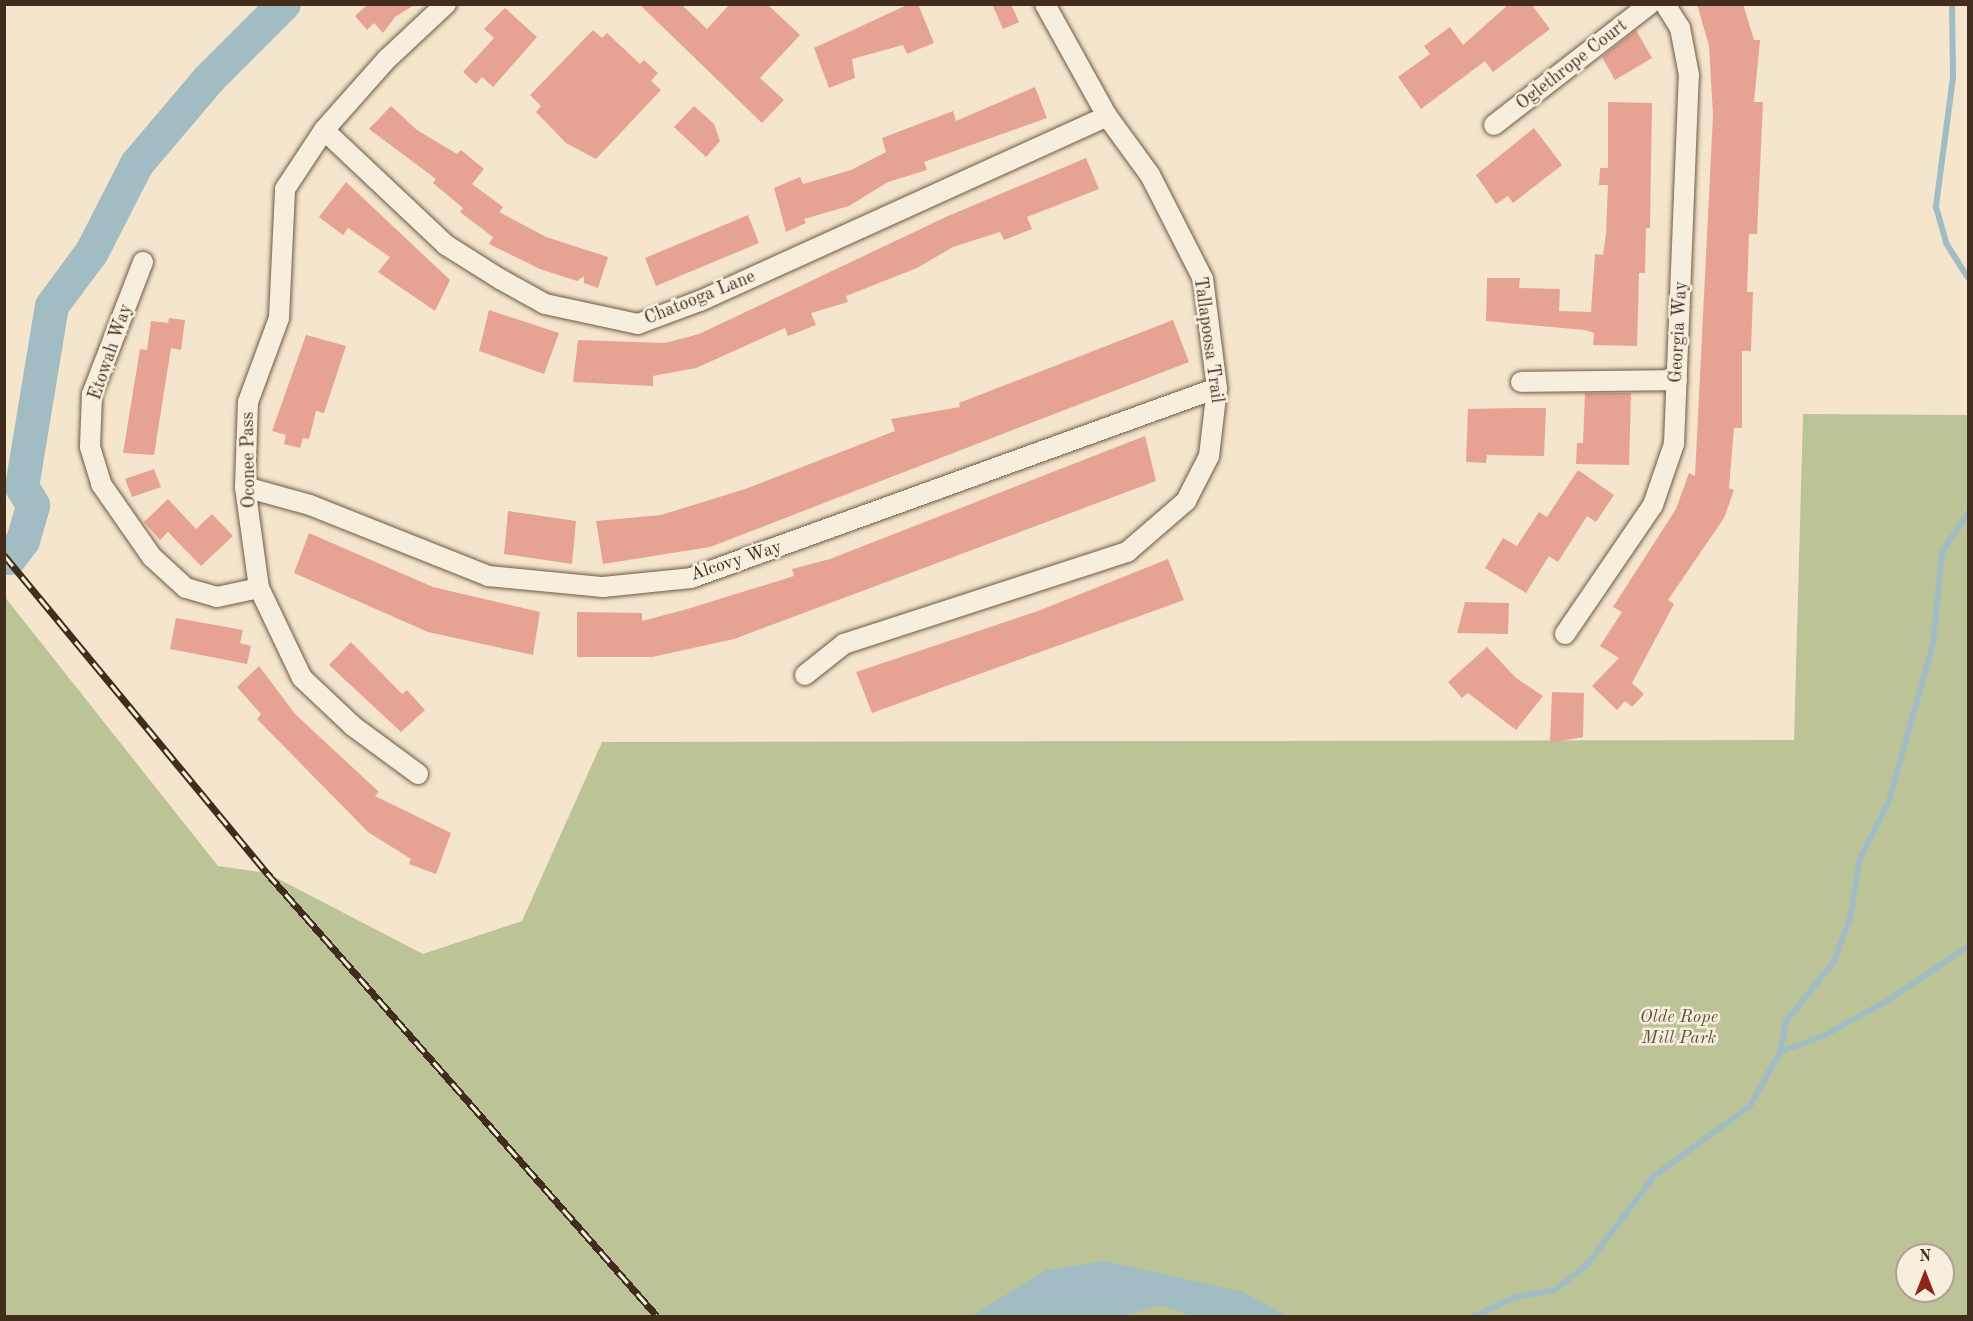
<!DOCTYPE html>
<style>
body{margin:0}
#map{position:relative;width:1973px;height:1321px;overflow:hidden;background:#f4e5cc;font-family:"Old Standard TT",serif}
div>[style]{position:absolute}
.green>*{inset:0;background:#bcc497}
.water>*{inset:0;background:#a2bcc3}
.stream>*{height:6px;margin:-3px;padding:0 3px;transform-origin:3px;border-radius:3px;background:#a2bcc3}
.river>*{height:34px;margin:-17px;padding:0 17px;transform-origin:17px;border-radius:17px;background:#a2bcc3}
.building>*{inset:0;background:#e6a393}
.roads{filter:drop-shadow(0 0 2px #6e5a47) drop-shadow(0 0 2px #6e5a47)}
.street>*{height:20px;margin:-10px;padding:0 10px;transform-origin:10px;border-radius:10px;background:#f8eede}
.rail>*{height:7px;margin-top:-3.5px;transform-origin:0;background:repeating-linear-gradient(90deg,#f8eede 0 14px,#422c1b 0 28px);box-sizing:border-box;border-block:2px solid #422c1b}
span{translate:-50% -50%;white-space:nowrap;text-align:center;line-height:1.15;-webkit-text-stroke:5px #f8eede;paint-order:stroke}
.street-label{font-size:18px;color:#422c1b}
.park-label{font-size:18px;color:#60523a;font-style:italic}
.frame{position:absolute;inset:0;border:6px solid #422c1b;pointer-events:none}
.north{position:absolute;left:1895px;top:1243px;width:60px;height:60px;box-sizing:border-box;background:#f8eede;border:2px solid #afa090;border-radius:50%;rotate:0deg;font-size:16px;font-weight:700;line-height:24px;text-align:center;color:#422c1b}
.north::after{content:'';display:block;margin:auto;width:21px;height:27px;background:#8f2418;clip-path:polygon(50% 0,100% 100%,50% 72%,0 100%)}
</style>
<div id="map">
<div class="green">
<i style="clip-path:polygon(evenodd,1803px 414px,1968px 415px,1968px 1316px,5px 1316px,4px 596px,218px 866px,267px 873px,423px 954px,522px 921px,602px 742px,1794px 740px,1803px 414px,1907px 1255px,1943px 1255px,1943px 1291px,1907px 1291px,1907px 1255px)"></i>
</div>
<div class="water">
<i style="clip-path:polygon(1105px 1261px,1244px 1292px,1287px 1316px,1193px 1316px,1159px 1305px,1125px 1316px,971px 1316px,1046px 1270px)"></i>
</div>
<div class="stream">
<i style="left:1952px;top:4px;width:73px;rotate:89.2deg"></i>
<i style="left:1953px;top:77px;width:131px;rotate:97.5deg"></i>
<i style="left:1936px;top:207px;width:37px;rotate:74deg"></i>
<i style="left:1946px;top:243px;width:41px;rotate:57.8deg"></i>
<i style="left:1780px;top:1052px;width:46px;rotate:-20.4deg"></i>
<i style="left:1823px;top:1036px;width:79px;rotate:-28.8deg"></i>
<i style="left:1892px;top:998px;width:92px;rotate:-34.4deg"></i>
<i style="left:1475px;top:1316px;width:45px;rotate:-24.9deg"></i>
<i style="left:1516px;top:1297px;width:40px;rotate:-10deg"></i>
<i style="left:1555px;top:1290px;width:41px;rotate:-38deg"></i>
<i style="left:1587px;top:1265px;width:111px;rotate:-53deg"></i>
<i style="left:1654px;top:1176px;width:119px;rotate:-36.1deg"></i>
<i style="left:1750px;top:1106px;width:62px;rotate:-60.9deg"></i>
<i style="left:1780px;top:1052px;width:32px;rotate:-79deg"></i>
<i style="left:1786px;top:1021px;width:75px;rotate:-51deg"></i>
<i style="left:1833px;top:963px;width:47px;rotate:-68.9deg"></i>
<i style="left:1850px;top:919px;width:62px;rotate:-80.7deg"></i>
<i style="left:1860px;top:858px;width:64px;rotate:-63deg"></i>
<i style="left:1889px;top:801px;width:164px;rotate:-74.4deg"></i>
<i style="left:1933px;top:643px;width:91px;rotate:-84.4deg"></i>
<i style="left:1942px;top:552px;width:47px;rotate:-56.3deg"></i>
</div>
<div class="river">
<i style="left:10px;top:558px;width:21px;rotate:-53deg"></i>
<i style="left:23px;top:541px;width:37px;rotate:-74deg"></i>
<i style="left:33px;top:505px;width:21px;rotate:-121deg"></i>
<i style="left:22px;top:487px;width:183px;rotate:-80.6deg"></i>
<i style="left:52px;top:306px;width:67px;rotate:-53.5deg"></i>
<i style="left:92px;top:252px;width:99px;rotate:-62.9deg"></i>
<i style="left:137px;top:164px;width:111px;rotate:-49.7deg"></i>
<i style="left:209px;top:79px;width:106px;rotate:-45deg"></i>
</div>
<div class="building">
<i style="clip-path:polygon(368px 4px,416px 4px,395px 17px,383px 33px,374px 23px,367px 30px,355px 16px)"></i>
<i style="clip-path:polygon(639px 4px,681px 4px,707px 29px,730px 4px,767px 4px,800px 35px,760px 78px,784px 100px,762px 123px)"></i>
<i style="clip-path:polygon(909px 4px,918px 4px,934px 43px,907px 54px,903px 45px,852px 59px,855px 78px,829px 88px,814px 48px)"></i>
<i style="clip-path:polygon(992px 4px,1011px 4px,1019px 22px,1003px 29px)"></i>
<i style="clip-path:polygon(1509px 4px,1531px 4px,1550px 29px,1493px 72px,1485px 61px,1421px 109px,1398px 77px,1430px 54px,1424px 46px,1450px 27px,1463px 45px)"></i>
<i style="clip-path:polygon(1697px 4px,1743px 4px,1754px 40px,1760px 40px,1754px 102px,1763px 102px,1757px 234px,1749px 234px,1747px 292px,1753px 292px,1751px 351px,1742px 351px,1742px 428px,1734px 428px,1729px 488px,1734px 490px,1724px 518px,1668px 600px,1674px 604px,1632px 683px,1644px 694px,1632px 707px,1625px 701px,1617px 710px,1592px 686px,1619px 658px,1600px 646px,1622px 612px,1613px 607px,1676px 509px,1689px 473px,1695px 476px,1713px 115px,1709px 46px)"></i>
<i style="clip-path:polygon(505px 8px,537px 37px,493px 87px,482px 77px,476px 84px,463px 72px,494px 38px,484px 29px)"></i>
<i style="clip-path:polygon(593px 30px,602px 38px,607px 33px,640px 64px,644px 60px,658px 73px,651px 81px,661px 90px,596px 159px,566px 143px,536px 112px,541px 106px,530px 95px)"></i>
<i style="clip-path:polygon(1636px 30px,1652px 58px,1615px 80px,1602px 57px)"></i>
<i style="clip-path:polygon(1035px 87px,1047px 118px,924px 162px,927px 170px,888px 182px,849px 206px,804px 219px,806px 223px,786px 232px,774px 188px,800px 177px,803px 184px,851px 170px,886px 152px,882px 138px,953px 111px,956px 121px)"></i>
<i style="clip-path:polygon(1608px 102px,1652px 103px,1650px 228px,1646px 228px,1645px 273px,1639px 273px,1637px 346px,1593px 345px,1594px 333px,1585px 330px,1486px 321px,1487px 278px,1520px 278px,1519px 288px,1560px 289px,1559px 311px,1591px 312px,1595px 254px,1603px 255px,1606px 234px,1608px 185px,1599px 185px,1600px 168px,1608px 168px)"></i>
<i style="clip-path:polygon(391px 106px,417px 130px,457px 154px,461px 150px,484px 169px,472px 184px,503px 207px,499px 212px,546px 237px,608px 257px,598px 288px,584px 283px,584px 276px,577px 281px,540px 269px,489px 244px,493px 237px,460px 212px,463px 208px,433px 183px,436px 179px,369px 129px)"></i>
<i style="clip-path:polygon(694px 106px,714px 124px,720px 141px,706px 157px,674px 127px)"></i>
<i style="clip-path:polygon(1534px 128px,1562px 165px,1513px 203px,1508px 196px,1496px 204px,1476px 175px)"></i>
<i style="clip-path:polygon(1086px 158px,1099px 189px,1027px 217px,1032px 229px,1004px 240px,1000px 232px,953px 247px,917px 268px,846px 296px,848px 302px,811px 313px,816px 325px,788px 336px,785px 328px,696px 368px,653px 376px,653px 386px,573px 382px,578px 340px,665px 343px,699px 334px,948px 216px)"></i>
<i style="clip-path:polygon(346px 182px,450px 280px,435px 311px,378px 272px,390px 257px,348px 228px,343px 235px,319px 217px)"></i>
<i style="clip-path:polygon(748px 215px,759px 243px,656px 286px,645px 258px)"></i>
<i style="clip-path:polygon(489px 310px,559px 333px,544px 374px,479px 351px)"></i>
<i style="clip-path:polygon(169px 318px,185px 320px,181px 350px,171px 348px,154px 455px,123px 453px,140px 349px,147px 350px,151px 321px,168px 323px)"></i>
<i style="clip-path:polygon(1173px 320px,1189px 362px,710px 547px,603px 564px,596px 521px,661px 515px,745px 489px,895px 431px,891px 419px,960px 407px,959px 403px)"></i>
<i style="clip-path:polygon(306px 335px,346px 346px,324px 413px,316px 411px,309px 439px,303px 438px,300px 448px,284px 444px,286px 435px,272px 431px)"></i>
<i style="clip-path:polygon(1585px 393px,1631px 393px,1629px 465px,1576px 464px,1577px 443px,1583px 443px)"></i>
<i style="clip-path:polygon(1515px 408px,1546px 408px,1544px 456px,1487px 455px,1486px 463px,1466px 462px,1468px 409px)"></i>
<i style="clip-path:polygon(1145px 436px,1156px 481px,734px 639px,652px 657px,577px 657px,577px 612px,642px 613px,642px 621px,684px 610px,794px 576px,792px 569px,830px 559px)"></i>
<i style="clip-path:polygon(154px 469px,161px 487px,132px 497px,125px 479px)"></i>
<i style="clip-path:polygon(1578px 470px,1614px 495px,1596px 522px,1587px 516px,1558px 562px,1549px 556px,1526px 593px,1485px 568px,1503px 538px,1517px 546px,1539px 512px,1547px 517px)"></i>
<i style="clip-path:polygon(168px 499px,196px 529px,212px 514px,233px 536px,201px 566px,168px 532px,160px 540px,144px 522px)"></i>
<i style="clip-path:polygon(508px 511px,576px 521px,572px 564px,504px 554px)"></i>
<i style="clip-path:polygon(309px 533px,433px 587px,540px 612px,533px 655px,428px 632px,294px 573px)"></i>
<i style="clip-path:polygon(1168px 559px,1184px 600px,872px 713px,856px 672px,1038px 611px)"></i>
<i style="clip-path:polygon(1465px 602px,1509px 603px,1508px 634px,1457px 633px)"></i>
<i style="clip-path:polygon(176px 618px,243px 630px,240px 643px,251px 646px,247px 664px,170px 649px)"></i>
<i style="clip-path:polygon(351px 642px,402px 694px,407px 690px,425px 710px,401px 732px,329px 665px)"></i>
<i style="clip-path:polygon(1487px 647px,1516px 678px,1543px 696px,1516px 730px,1468px 693px,1462px 698px,1448px 682px)"></i>
<i style="clip-path:polygon(259px 666px,295px 714px,379px 792px,375px 796px,451px 833px,436px 874px,409px 864px,411px 859px,368px 832px,257px 719px,261px 714px,237px 687px)"></i>
<i style="clip-path:polygon(1552px 692px,1584px 693px,1583px 737px,1550px 743px)"></i>
</div>
<div class="roads">
<div class="street">
<i style="left:1494px;top:125px;width:197px;rotate:-37.8deg"></i>
<i style="left:324px;top:130px;width:168px;rotate:43.3deg"></i>
<i style="left:446px;top:245px;width:64px;rotate:32.2deg"></i>
<i style="left:500px;top:279px;width:51px;rotate:29.1deg"></i>
<i style="left:545px;top:304px;width:95px;rotate:12.1deg"></i>
<i style="left:638px;top:324px;width:66px;rotate:-20.4deg"></i>
<i style="left:700px;top:301px;width:447px;rotate:-24.4deg"></i>
<i style="left:143px;top:262px;width:142px;rotate:111.1deg"></i>
<i style="left:92px;top:394px;width:53px;rotate:92.2deg"></i>
<i style="left:90px;top:447px;width:39px;rotate:73deg"></i>
<i style="left:101px;top:484px;width:89px;rotate:55.1deg"></i>
<i style="left:152px;top:557px;width:46px;rotate:42.4deg"></i>
<i style="left:186px;top:588px;width:32px;rotate:16deg"></i>
<i style="left:217px;top:597px;width:43px;rotate:-12.1deg"></i>
<i style="left:1521px;top:382px;width:156px;rotate:-0.7deg"></i>
<i style="left:245px;top:487px;width:67px;rotate:15.5deg"></i>
<i style="left:310px;top:505px;width:192px;rotate:21.7deg"></i>
<i style="left:488px;top:576px;width:116px;rotate:5.5deg"></i>
<i style="left:603px;top:587px;width:88px;rotate:-5.8deg"></i>
<i style="left:691px;top:578px;width:559px;rotate:-19.86deg"></i>
<i style="left:1565px;top:634px;width:156px;rotate:-55.7deg"></i>
<i style="left:1653px;top:505px;width:65px;rotate:-71deg"></i>
<i style="left:1674px;top:444px;width:369px;rotate:-87.7deg"></i>
<i style="left:1689px;top:75px;width:48px;rotate:-100.8deg"></i>
<i style="left:1680px;top:28px;width:28px;rotate:-122deg"></i>
<i style="left:805px;top:675px;width:50px;rotate:-38.5deg"></i>
<i style="left:844px;top:644px;width:298px;rotate:-18deg"></i>
<i style="left:1127px;top:552px;width:78px;rotate:-40.8deg"></i>
<i style="left:1186px;top:501px;width:51px;rotate:-62.9deg"></i>
<i style="left:1209px;top:456px;width:68px;rotate:-83.3deg"></i>
<i style="left:1217px;top:388px;width:110px;rotate:-97.3deg"></i>
<i style="left:1203px;top:279px;width:117px;rotate:-117deg"></i>
<i style="left:1150px;top:175px;width:73px;rotate:-126.1deg"></i>
<i style="left:1107px;top:116px;width:128px;rotate:-119deg"></i>
<i style="left:418px;top:774px;width:81px;rotate:-143.6deg"></i>
<i style="left:353px;top:726px;width:70px;rotate:-136.7deg"></i>
<i style="left:302px;top:678px;width:100px;rotate:-115.5deg"></i>
<i style="left:259px;top:588px;width:102px;rotate:-97.9deg"></i>
<i style="left:245px;top:487px;width:85px;rotate:-88deg"></i>
<i style="left:248px;top:402px;width:90px;rotate:-69.7deg"></i>
<i style="left:279px;top:318px;width:129px;rotate:-87.3deg"></i>
<i style="left:285px;top:189px;width:71px;rotate:-56.5deg"></i>
<i style="left:324px;top:130px;width:95px;rotate:-48.4deg"></i>
<i style="left:387px;top:59px;width:81px;rotate:-43deg"></i>
</div>
</div>
<div class="rail">
<i style="left:4px;top:555px;width:413px;rotate:50.4deg"></i>
<i style="left:267px;top:873px;width:590px;rotate:48.64deg"></i>
</div>
<div class="street-label">
<span style="left:1572px;top:65px;rotate:-38deg">Oglethrope Court</span>
<span style="left:700px;top:298px;rotate:-22deg">Chatooga Lane</span>
<span style="left:1679px;top:332px;rotate:-87deg">Georgia Way</span>
<span style="left:1208px;top:340px;rotate:82deg">Tallapoosa Trail</span>
<span style="left:111px;top:352px;rotate:-71deg">Etowah Way</span>
<span style="left:249px;top:460px;rotate:-91deg">Oconee Pass</span>
<span style="left:736px;top:561px;rotate:-18deg">Alcovy Way</span>
</div>
<div class="park-label">
<span style="left:1679px;top:1028px">Olde Rope<br>Mill Park</span>
</div>
<div class="frame"></div>
<div class="north">N</div>
</div>
